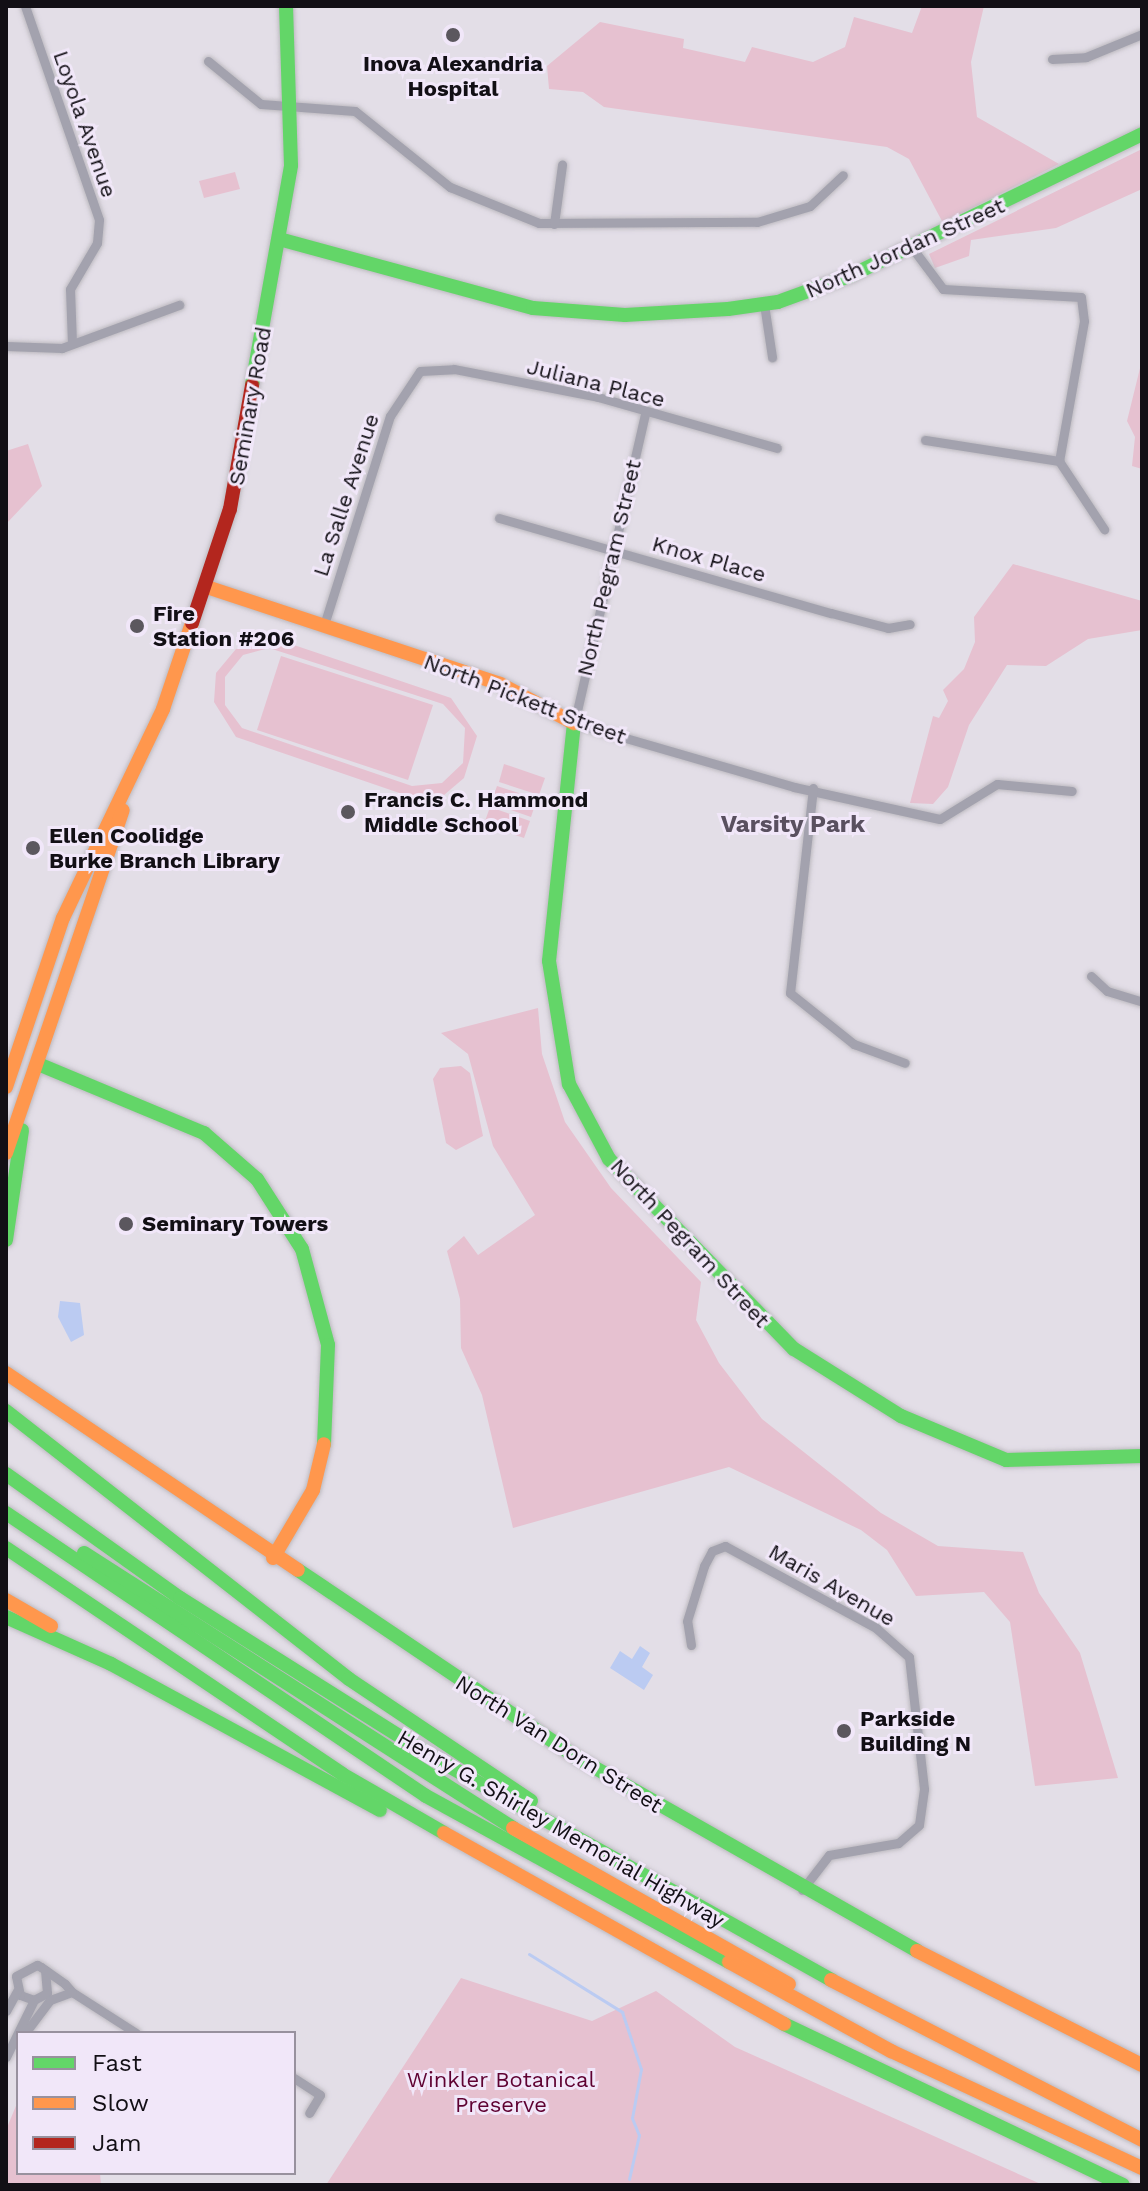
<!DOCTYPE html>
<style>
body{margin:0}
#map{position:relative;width:1148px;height:2191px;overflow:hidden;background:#e3dee7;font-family:"Work Sans",sans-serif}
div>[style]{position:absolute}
.green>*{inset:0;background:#e6c1d0}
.water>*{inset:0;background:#bbcbf2}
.stream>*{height:3px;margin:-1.5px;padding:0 1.5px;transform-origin:1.5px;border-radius:1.5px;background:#bbcbf2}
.roads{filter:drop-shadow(0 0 2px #bdbac0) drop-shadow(0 0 2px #bdbac0)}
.street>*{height:9px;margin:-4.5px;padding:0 4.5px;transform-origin:4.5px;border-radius:4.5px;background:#a3a2ae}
.fast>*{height:14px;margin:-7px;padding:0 7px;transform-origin:7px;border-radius:7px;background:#63d668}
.slow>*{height:14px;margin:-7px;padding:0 7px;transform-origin:7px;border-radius:7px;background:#ff974d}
.jam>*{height:14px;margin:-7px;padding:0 7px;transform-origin:7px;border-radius:7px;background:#b3261e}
.dots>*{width:22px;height:22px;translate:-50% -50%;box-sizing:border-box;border:4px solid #f1e7f9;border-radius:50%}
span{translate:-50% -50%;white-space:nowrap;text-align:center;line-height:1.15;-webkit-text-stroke:6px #f1e7f9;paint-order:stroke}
.poi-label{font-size:22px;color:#120f15;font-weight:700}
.left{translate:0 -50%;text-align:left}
.street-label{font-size:22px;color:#120f15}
.park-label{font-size:22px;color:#5e0131}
.neighbourhood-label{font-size:24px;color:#59505f;font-weight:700}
.frame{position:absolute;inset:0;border:8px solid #120f15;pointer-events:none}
.legend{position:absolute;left:16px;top:2031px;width:280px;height:144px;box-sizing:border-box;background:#f1e7f9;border:2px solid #98919e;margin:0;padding:10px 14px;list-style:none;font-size:24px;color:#120f15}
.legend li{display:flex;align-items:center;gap:16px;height:40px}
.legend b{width:40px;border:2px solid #98919e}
</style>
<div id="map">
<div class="green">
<i style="clip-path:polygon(922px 6px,984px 6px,971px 62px,977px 117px,1059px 164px,943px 223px,909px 159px,887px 147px,604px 107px,583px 92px,549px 89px,547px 66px,600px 22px,684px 39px,683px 48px,745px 62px,752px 47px,813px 62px,845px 47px,854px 17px,912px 33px)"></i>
<i style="clip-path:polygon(1142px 149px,1142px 189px,1056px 228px,971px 240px,969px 256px,935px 268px,929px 254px)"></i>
<i style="clip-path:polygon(235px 172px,240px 189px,204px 198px,199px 181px)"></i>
<i style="clip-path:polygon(1142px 360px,1142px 469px,1132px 466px,1135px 437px,1127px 421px)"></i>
<i style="clip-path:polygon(28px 444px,42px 486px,6px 524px,6px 451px)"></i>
<i style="clip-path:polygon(1013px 564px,1142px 601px,1142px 630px,1088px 639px,1046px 666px,1007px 665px,969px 725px,948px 787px,933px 804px,910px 803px,933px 716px,939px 718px,948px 701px,943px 690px,964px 669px,975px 642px,974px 617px)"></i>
<i style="clip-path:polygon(evenodd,279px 640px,451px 698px,477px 736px,464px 778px,444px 795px,414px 798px,236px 737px,214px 702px,216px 673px,236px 649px,279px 640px,269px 648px,443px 704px,465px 728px,463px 763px,442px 783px,412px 786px,242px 728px,225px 705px,225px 677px,243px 655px,269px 648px)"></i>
<i style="clip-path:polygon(281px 656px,433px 705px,408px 780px,257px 730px)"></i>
<i style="clip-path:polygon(504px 764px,545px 778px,539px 795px,499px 782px)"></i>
<i style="clip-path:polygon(497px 786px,537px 799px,531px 817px,491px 803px)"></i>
<i style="clip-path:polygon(490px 807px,530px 821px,524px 838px,484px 824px)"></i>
<i style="clip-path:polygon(538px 1008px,542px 1054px,565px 1122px,611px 1188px,701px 1282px,696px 1320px,719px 1363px,762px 1419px,881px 1513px,938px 1546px,1023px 1552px,1039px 1593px,1080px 1653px,1118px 1778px,1035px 1786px,1010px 1622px,984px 1592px,916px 1596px,887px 1550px,861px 1530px,729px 1467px,513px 1528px,482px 1395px,461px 1348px,460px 1299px,447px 1251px,464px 1236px,478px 1255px,535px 1215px,493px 1146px,468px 1054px,441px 1033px)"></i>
<i style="clip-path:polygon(461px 1066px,470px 1073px,483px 1136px,456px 1150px,446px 1143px,433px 1079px,440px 1068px)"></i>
<i style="clip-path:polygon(461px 1978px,592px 2021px,656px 1991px,735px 2047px,1043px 2185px,326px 2185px)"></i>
<i style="clip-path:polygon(18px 2101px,18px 2173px,100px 2173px,101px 2185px,6px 2185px,6px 2130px)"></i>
</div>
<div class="water">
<i style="clip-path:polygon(60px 1301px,80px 1303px,84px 1335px,71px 1342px,58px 1317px)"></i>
<i style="clip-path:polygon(640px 1646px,650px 1653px,642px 1667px,653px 1675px,644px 1690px,610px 1668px,620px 1651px,632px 1659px)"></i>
</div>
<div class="stream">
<i style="left:529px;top:1954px;width:110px;rotate:31.9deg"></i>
<i style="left:622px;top:2012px;width:60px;rotate:71.6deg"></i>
<i style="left:641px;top:2069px;width:50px;rotate:100.4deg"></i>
<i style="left:632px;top:2118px;width:18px;rotate:68deg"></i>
<i style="left:639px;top:2135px;width:45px;rotate:102.8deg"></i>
</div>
<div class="roads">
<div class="street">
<i style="left:25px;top:6px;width:226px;rotate:70.9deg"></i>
<i style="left:99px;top:220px;width:23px;rotate:95deg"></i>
<i style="left:97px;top:243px;width:53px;rotate:120.4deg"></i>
<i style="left:70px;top:289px;width:55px;rotate:87.9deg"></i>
<i style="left:1052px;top:59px;width:34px;rotate:-3deg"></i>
<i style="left:1086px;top:57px;width:61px;rotate:-22.3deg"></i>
<i style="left:208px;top:61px;width:68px;rotate:39.1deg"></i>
<i style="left:261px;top:104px;width:94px;rotate:4.3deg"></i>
<i style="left:355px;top:111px;width:122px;rotate:38.7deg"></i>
<i style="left:450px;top:187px;width:96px;rotate:22deg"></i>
<i style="left:539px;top:223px;width:218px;rotate:-0.3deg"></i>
<i style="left:757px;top:222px;width:55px;rotate:-16.8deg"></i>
<i style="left:810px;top:206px;width:45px;rotate:-43.2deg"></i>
<i style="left:554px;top:224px;width:60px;rotate:-82.3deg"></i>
<i style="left:913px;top:249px;width:50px;rotate:53.1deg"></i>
<i style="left:943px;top:289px;width:138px;rotate:3.3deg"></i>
<i style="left:1081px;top:297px;width:24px;rotate:83deg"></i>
<i style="left:1084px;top:321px;width:142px;rotate:100.1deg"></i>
<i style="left:1059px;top:461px;width:82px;rotate:56.5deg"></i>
<i style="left:764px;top:304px;width:54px;rotate:81.4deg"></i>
<i style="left:6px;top:346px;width:56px;rotate:2deg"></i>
<i style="left:62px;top:348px;width:125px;rotate:-20.2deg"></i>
<i style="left:645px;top:414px;width:317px;rotate:102.9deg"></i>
<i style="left:574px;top:723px;width:229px;rotate:16.2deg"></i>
<i style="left:794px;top:787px;width:149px;rotate:12.4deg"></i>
<i style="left:940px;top:819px;width:67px;rotate:-31.6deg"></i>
<i style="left:997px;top:784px;width:75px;rotate:5.3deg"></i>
<i style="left:925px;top:440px;width:136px;rotate:8.9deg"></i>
<i style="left:499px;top:518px;width:345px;rotate:16deg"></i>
<i style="left:831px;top:613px;width:59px;rotate:14.7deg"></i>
<i style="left:888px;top:628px;width:22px;rotate:-10deg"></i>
<i style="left:324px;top:625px;width:219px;rotate:-72.5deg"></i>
<i style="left:390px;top:416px;width:54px;rotate:-56.3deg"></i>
<i style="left:420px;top:371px;width:34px;rotate:-3deg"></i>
<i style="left:454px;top:369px;width:147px;rotate:11deg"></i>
<i style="left:598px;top:397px;width:186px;rotate:15.9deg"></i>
<i style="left:813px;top:788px;width:206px;rotate:96.4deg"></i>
<i style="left:790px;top:993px;width:82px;rotate:38.6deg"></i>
<i style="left:854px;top:1044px;width:54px;rotate:20.4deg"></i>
<i style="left:1091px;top:976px;width:22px;rotate:43deg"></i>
<i style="left:1107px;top:991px;width:37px;rotate:17deg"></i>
<i style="left:691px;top:1645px;width:24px;rotate:-99deg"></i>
<i style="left:687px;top:1621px;width:58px;rotate:-72.8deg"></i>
<i style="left:704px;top:1566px;width:17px;rotate:-62deg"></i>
<i style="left:712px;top:1551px;width:14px;rotate:-21deg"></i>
<i style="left:725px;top:1546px;width:172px;rotate:28.5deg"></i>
<i style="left:876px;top:1628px;width:44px;rotate:41.3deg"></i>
<i style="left:909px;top:1657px;width:133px;rotate:83.5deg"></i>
<i style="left:924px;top:1789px;width:36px;rotate:98deg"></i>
<i style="left:919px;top:1825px;width:28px;rotate:139deg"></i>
<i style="left:898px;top:1843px;width:70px;rotate:170.1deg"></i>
<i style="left:829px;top:1855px;width:44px;rotate:127.6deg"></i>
<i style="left:45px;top:1970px;width:23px;rotate:85deg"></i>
<i style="left:47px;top:1993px;width:15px;rotate:152deg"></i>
<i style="left:34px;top:2000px;width:15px;rotate:-160deg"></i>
<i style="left:20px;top:1995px;width:19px;rotate:-102deg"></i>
<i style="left:16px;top:1976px;width:24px;rotate:-28deg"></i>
<i style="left:37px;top:1965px;width:4px;rotate:27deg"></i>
<i style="left:41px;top:1967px;width:29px;rotate:35deg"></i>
<i style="left:65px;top:1984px;width:11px;rotate:49deg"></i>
<i style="left:72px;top:1992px;width:76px;rotate:32.6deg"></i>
<i style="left:6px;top:2011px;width:23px;rotate:-61deg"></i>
<i style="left:25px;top:2033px;width:41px;rotate:-52.9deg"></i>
<i style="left:50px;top:2000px;width:23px;rotate:-20deg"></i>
<i style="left:6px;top:2057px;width:64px;rotate:-63.8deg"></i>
<i style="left:294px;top:2078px;width:31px;rotate:33deg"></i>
<i style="left:320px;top:2095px;width:21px;rotate:121deg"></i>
</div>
<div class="fast">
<i style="left:279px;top:239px;width:263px;rotate:15.2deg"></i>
<i style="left:533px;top:308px;width:92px;rotate:4.4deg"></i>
<i style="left:625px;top:315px;width:103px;rotate:-3.3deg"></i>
<i style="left:728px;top:309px;width:50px;rotate:-8deg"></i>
<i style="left:778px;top:302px;width:79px;rotate:-20deg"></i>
<i style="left:852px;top:275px;width:322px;rotate:-25.9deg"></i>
<i style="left:252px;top:385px;width:223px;rotate:-79.9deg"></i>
<i style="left:291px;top:165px;width:159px;rotate:-91.8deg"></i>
<i style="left:574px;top:723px;width:239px;rotate:96deg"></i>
<i style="left:549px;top:961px;width:125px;rotate:80.8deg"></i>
<i style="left:569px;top:1084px;width:85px;rotate:61.9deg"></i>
<i style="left:609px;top:1159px;width:265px;rotate:45.8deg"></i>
<i style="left:794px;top:1349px;width:126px;rotate:32.1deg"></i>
<i style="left:901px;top:1416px;width:114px;rotate:22.7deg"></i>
<i style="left:1006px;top:1460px;width:136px;rotate:-1.7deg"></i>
<i style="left:38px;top:1064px;width:180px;rotate:22.6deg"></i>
<i style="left:204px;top:1133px;width:70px;rotate:41deg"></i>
<i style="left:257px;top:1179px;width:83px;rotate:57.3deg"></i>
<i style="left:302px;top:1249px;width:99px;rotate:74.8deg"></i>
<i style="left:328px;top:1345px;width:99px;rotate:92.3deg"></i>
<i style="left:6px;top:1240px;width:111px;rotate:-81.7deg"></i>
<i style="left:6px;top:1411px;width:435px;rotate:38deg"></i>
<i style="left:349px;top:1679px;width:219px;rotate:33.8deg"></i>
<i style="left:6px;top:1474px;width:214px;rotate:35.5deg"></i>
<i style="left:180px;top:1598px;width:294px;rotate:32.2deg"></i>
<i style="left:429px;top:1755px;width:461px;rotate:29.2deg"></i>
<i style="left:6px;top:1513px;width:506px;rotate:33.97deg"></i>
<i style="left:426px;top:1796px;width:345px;rotate:28.7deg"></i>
<i style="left:6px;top:1548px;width:405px;rotate:33.9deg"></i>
<i style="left:342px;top:1774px;width:118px;rotate:30deg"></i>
<i style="left:84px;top:1553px;width:510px;rotate:32.66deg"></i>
<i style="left:298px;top:1570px;width:335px;rotate:33.9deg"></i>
<i style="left:576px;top:1757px;width:392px;rotate:29.6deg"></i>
<i style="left:6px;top:1617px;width:115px;rotate:24.1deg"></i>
<i style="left:111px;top:1664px;width:306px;rotate:28.5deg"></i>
<i style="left:784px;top:2024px;width:375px;rotate:25.4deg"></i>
</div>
<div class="slow">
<i style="left:207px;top:587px;width:309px;rotate:18.3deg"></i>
<i style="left:500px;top:684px;width:84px;rotate:27.8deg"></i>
<i style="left:6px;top:1087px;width:178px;rotate:-71.4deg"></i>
<i style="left:63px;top:918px;width:232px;rotate:-64.4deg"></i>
<i style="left:163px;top:709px;width:91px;rotate:-71.4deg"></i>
<i style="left:6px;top:1153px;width:362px;rotate:-71.2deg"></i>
<i style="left:6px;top:1373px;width:352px;rotate:34deg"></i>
<i style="left:273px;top:1558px;width:79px;rotate:-59.5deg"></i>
<i style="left:313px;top:1490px;width:47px;rotate:-76.6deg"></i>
<i style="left:6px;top:1600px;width:52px;rotate:30deg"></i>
<i style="left:513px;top:1828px;width:317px;rotate:29.5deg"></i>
<i style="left:444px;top:1833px;width:390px;rotate:29.3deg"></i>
<i style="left:917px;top:1951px;width:252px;rotate:26.9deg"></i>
<i style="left:729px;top:1962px;width:185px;rotate:28.8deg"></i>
<i style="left:891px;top:2051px;width:277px;rotate:25deg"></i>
<i style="left:831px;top:1980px;width:350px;rotate:27.2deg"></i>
</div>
<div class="jam">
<i style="left:192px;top:623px;width:120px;rotate:-71.6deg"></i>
<i style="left:230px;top:509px;width:126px;rotate:-79.9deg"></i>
</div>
</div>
<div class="dots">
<i style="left:453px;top:35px;background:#5b575e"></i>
<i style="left:137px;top:626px;background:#5b575e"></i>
<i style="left:348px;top:812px;background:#5b575e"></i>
<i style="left:33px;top:848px;background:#5b575e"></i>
<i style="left:126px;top:1224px;background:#5b575e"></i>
<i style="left:844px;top:1731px;background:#5b575e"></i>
</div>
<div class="poi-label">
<span style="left:453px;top:76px">Inova Alexandria<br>Hospital</span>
<span class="left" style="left:153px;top:626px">Fire<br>Station #206</span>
<span class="left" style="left:364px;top:812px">Francis C. Hammond<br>Middle School</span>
<span class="left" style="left:49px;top:848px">Ellen Coolidge<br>Burke Branch Library</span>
<span class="left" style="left:142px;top:1224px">Seminary Towers</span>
<span class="left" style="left:860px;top:1731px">Parkside<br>Building N</span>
</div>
<div class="street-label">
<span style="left:85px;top:124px;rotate:71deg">Loyola Avenue</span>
<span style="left:905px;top:248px;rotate:-24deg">North Jordan Street</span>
<span style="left:596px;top:383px;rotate:14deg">Juliana Place</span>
<span style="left:250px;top:406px;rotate:-80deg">Seminary Road</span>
<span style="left:346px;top:495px;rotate:-72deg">La Salle Avenue</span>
<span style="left:709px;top:559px;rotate:16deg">Knox Place</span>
<span style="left:609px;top:568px;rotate:-77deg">North Pegram Street</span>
<span style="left:525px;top:699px;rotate:21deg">North Pickett Street</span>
<span style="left:690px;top:1243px;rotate:47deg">North Pegram Street</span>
<span style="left:832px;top:1585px;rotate:30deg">Maris Avenue</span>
<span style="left:559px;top:1744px;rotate:32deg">North Van Dorn Street</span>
<span style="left:561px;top:1829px;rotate:30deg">Henry G. Shirley Memorial Highway</span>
</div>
<div class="park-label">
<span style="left:501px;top:2092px">Winkler Botanical<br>Preserve</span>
</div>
<div class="neighbourhood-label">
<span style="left:793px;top:825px">Varsity Park</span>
</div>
<div class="frame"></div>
<ul class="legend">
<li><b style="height:10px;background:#63d668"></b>Fast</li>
<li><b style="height:10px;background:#ff974d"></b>Slow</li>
<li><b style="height:10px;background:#b3261e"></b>Jam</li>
</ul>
</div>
